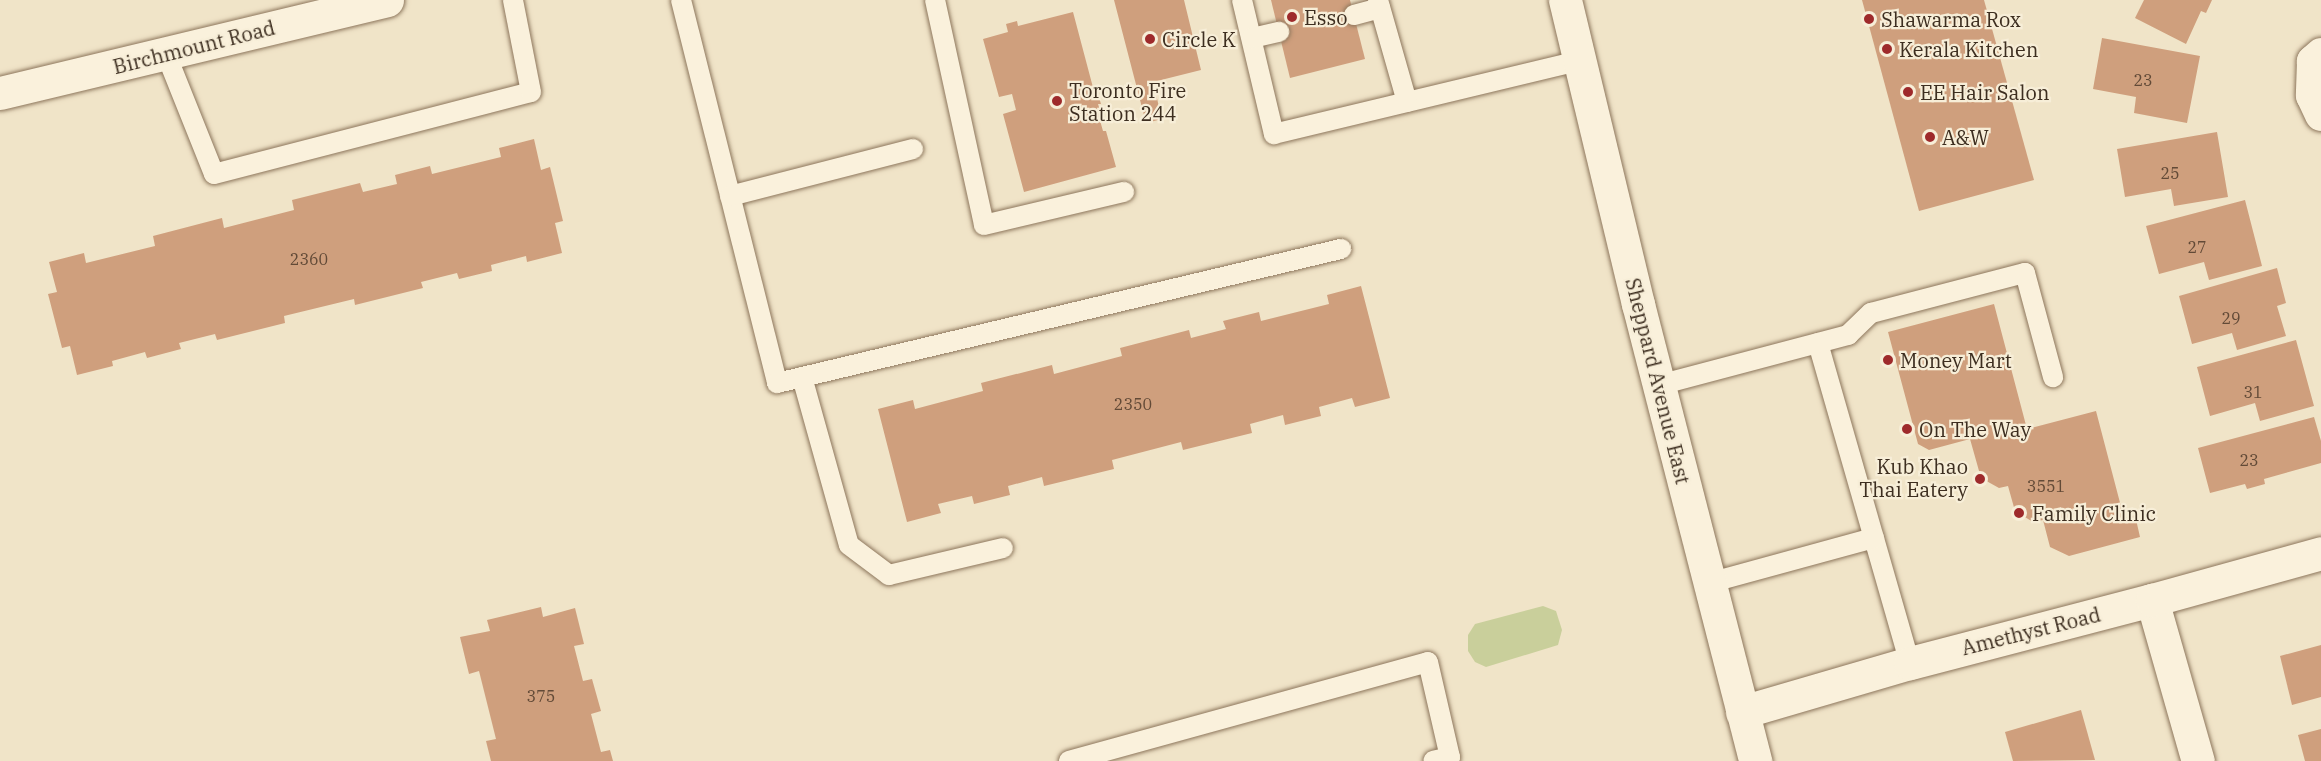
<!DOCTYPE html>
<style>
body{margin:0}
#map{position:relative;width:2321px;height:761px;overflow:hidden;background:#f0e4c8;font-family:"IBM Plex Serif",serif}
div>[style]{position:absolute}
.green>*{inset:0;background:#c9cf9b}
.building>*{inset:0;background:#cf9f7d}
.roads{filter:drop-shadow(0 0 2px #8d765c) drop-shadow(0 0 2px #8d765c)}
.service>*{height:20px;margin:-10px;padding:0 10px;transform-origin:10px;border-radius:10px;background:#faf1dc}
.minor>*{height:33px;margin:-16.5px;padding:0 16.5px;transform-origin:16.5px;border-radius:16.5px;background:#faf1dc}
.secondary>*{height:33px;margin:-16.5px;padding:0 16.5px;transform-origin:16.5px;border-radius:16.5px;background:#faf1dc}
.dots>*{width:16px;height:16px;translate:-50% -50%;box-sizing:border-box;border:3px solid #f7eed8;border-radius:50%}
span{translate:-50% -50%;white-space:nowrap;text-align:center;line-height:1.15;-webkit-text-stroke:4.5px #f7eed8;paint-order:stroke}
.number-label{font-size:16px;color:#624a37}
.number-label span{-webkit-text-stroke-width:0}
.poi-label{font-size:20px;color:#3d2e20}
.left{translate:0 -50%;text-align:left}
.right{translate:-100% -50%;text-align:right}
.street-label{font-size:20px;color:#3d2e20}
</style>
<div id="map">
<div class="green">
<i style="clip-path:polygon(1543px 606px,1556px 611px,1562px 630px,1558px 645px,1486px 667px,1475px 662px,1468px 651px,1468px 635px,1475px 624px)"></i>
</div>
<div class="building">
<i style="clip-path:polygon(1114px 0,1184px 0,1201px 70px,1153px 82px,1162px 119px,1146px 123px)"></i>
<i style="clip-path:polygon(1271px 0,1350px 0,1365px 59px,1290px 78px)"></i>
<i style="clip-path:polygon(1862px 0,1984px 0,2034px 180px,1919px 211px)"></i>
<i style="clip-path:polygon(2144px 0,2212px 0,2206px 13px,2201px 11px,2186px 44px,2135px 18px)"></i>
<i style="clip-path:polygon(1073px 12px,1095px 95px,1098px 94px,1101px 104px,1098px 104px,1102px 117px,1099px 117px,1103px 131px,1106px 131px,1116px 167px,1024px 192px,1003px 114px,1016px 110px,1012px 94px,999px 97px,983px 39px,1008px 32px,1006px 24px,1017px 21px,1018px 26px)"></i>
<i style="clip-path:polygon(2102px 38px,2200px 56px,2187px 123px,2134px 113px,2136px 97px,2093px 89px)"></i>
<i style="clip-path:polygon(2217px 132px,2228px 197px,2174px 206px,2171px 189px,2125px 197px,2117px 149px)"></i>
<i style="clip-path:polygon(534px 139px,541px 170px,550px 167px,563px 221px,555px 223px,562px 253px,527px 262px,526px 256px,491px 265px,492px 271px,459px 279px,457px 273px,421px 282px,423px 288px,355px 305px,354px 299px,284px 316px,285px 323px,217px 340px,215px 334px,179px 343px,181px 349px,147px 358px,145px 352px,112px 361px,113px 366px,77px 375px,70px 346px,62px 348px,48px 294px,57px 292px,49px 262px,84px 253px,86px 263px,155px 246px,153px 236px,222px 218px,224px 228px,294px 210px,292px 200px,360px 183px,363px 192px,397px 184px,395px 175px,430px 166px,432px 174px,501px 157px,499px 148px)"></i>
<i style="clip-path:polygon(2245px 200px,2262px 266px,2209px 280px,2204px 262px,2159px 274px,2146px 226px)"></i>
<i style="clip-path:polygon(2277px 268px,2286px 303px,2277px 306px,2286px 336px,2237px 350px,2232px 333px,2192px 344px,2179px 296px)"></i>
<i style="clip-path:polygon(1361px 286px,1390px 398px,1355px 407px,1352px 398px,1319px 407px,1321px 416px,1285px 425px,1283px 415px,1250px 424px,1252px 433px,1183px 450px,1181px 442px,1112px 460px,1114px 469px,1044px 486px,1042px 477px,1008px 486px,1010px 495px,974px 504px,972px 496px,938px 504px,941px 513px,907px 522px,878px 409px,913px 400px,915px 409px,983px 391px,981px 383px,1052px 365px,1054px 374px,1122px 356px,1120px 348px,1189px 330px,1191px 338px,1226px 329px,1223px 321px,1259px 312px,1261px 321px,1329px 304px,1327px 295px)"></i>
<i style="clip-path:polygon(1994px 304px,2027px 429px,2096px 411px,2124px 518px,2135px 515px,2140px 537px,2069px 556px,2050px 547px,2043px 520px,2033px 522px,2015px 511px,2008px 486px,1999px 488px,1981px 478px,1970px 439px,1929px 450px,1918px 444px,1888px 332px)"></i>
<i style="clip-path:polygon(2296px 340px,2314px 406px,2260px 421px,2255px 403px,2210px 416px,2197px 367px)"></i>
<i style="clip-path:polygon(2314px 417px,2321px 441px,2321px 463px,2264px 479px,2265px 484px,2247px 489px,2245px 484px,2210px 493px,2198px 448px)"></i>
<i style="clip-path:polygon(541px 607px,543px 617px,575px 608px,584px 644px,574px 646px,583px 681px,592px 679px,601px 711px,591px 714px,601px 752px,610px 750px,613px 761px,491px 761px,486px 741px,496px 739px,479px 671px,469px 674px,460px 637px,490px 631px,487px 620px)"></i>
<i style="clip-path:polygon(2321px 645px,2321px 697px,2292px 705px,2280px 656px)"></i>
<i style="clip-path:polygon(2081px 710px,2095px 760px,2013px 761px,2005px 732px)"></i>
<i style="clip-path:polygon(2321px 729px,2321px 761px,2305px 761px,2298px 735px)"></i>
</div>
<div class="roads">
<div class="service">
<i style="left:681px;top:0;width:395px;rotate:75.9deg"></i>
<i style="left:777px;top:383px;width:580px;rotate:-13.37deg"></i>
<i style="left:935px;top:0;width:230px;rotate:77.7deg"></i>
<i style="left:984px;top:225px;width:144px;rotate:-13.3deg"></i>
<i style="left:1242px;top:0;width:138px;rotate:76.6deg"></i>
<i style="left:1274px;top:134px;width:314px;rotate:-13.5deg"></i>
<i style="left:1378px;top:0;width:106px;rotate:74.1deg"></i>
<i style="left:1354px;top:15px;width:27px;rotate:-15deg"></i>
<i style="left:1252px;top:38px;width:28px;rotate:-13deg"></i>
<i style="left:166px;top:54px;width:129px;rotate:68.2deg"></i>
<i style="left:214px;top:174px;width:327px;rotate:-14.5deg"></i>
<i style="left:531px;top:92px;width:94px;rotate:-101.1deg"></i>
<i style="left:730px;top:196px;width:189px;rotate:-14.4deg"></i>
<i style="left:1818px;top:343px;width:333px;rotate:74deg"></i>
<i style="left:802px;top:377px;width:174px;rotate:74.4deg"></i>
<i style="left:849px;top:545px;width:50px;rotate:36.9deg"></i>
<i style="left:889px;top:575px;width:117px;rotate:-13.3deg"></i>
<i style="left:1659px;top:385px;width:196px;rotate:-14.8deg"></i>
<i style="left:1848px;top:335px;width:32px;rotate:-44deg"></i>
<i style="left:1871px;top:313px;width:159px;rotate:-14.6deg"></i>
<i style="left:2025px;top:273px;width:108px;rotate:74.9deg"></i>
<i style="left:1709px;top:583px;width:171px;rotate:-15.3deg"></i>
<i style="left:1069px;top:761px;width:372px;rotate:-15.4deg"></i>
<i style="left:1428px;top:662px;width:98px;rotate:77deg"></i>
<i style="left:1450px;top:757px;width:17px;rotate:167deg"></i>
</div>
<div class="minor">
<i style="left:2321px;top:54px;width:11px;rotate:139deg"></i>
<i style="left:2313px;top:61px;width:34px;rotate:92deg"></i>
<i style="left:2312px;top:95px;width:21px;rotate:65deg"></i>
<i style="left:2152px;top:600px;width:167px;rotate:74.1deg"></i>
<i style="left:1742px;top:712px;width:175px;rotate:-16.3deg"></i>
<i style="left:1910px;top:663px;width:250px;rotate:-14.6deg"></i>
<i style="left:2152px;top:600px;width:175px;rotate:-15.5deg"></i>
</div>
<div class="secondary">
<i style="left:1565px;top:0;width:313px;rotate:76.5deg"></i>
<i style="left:1638px;top:304px;width:472px;rotate:75.6deg"></i>
<i style="left:0;top:93px;width:398px;rotate:-13.5deg"></i>
</div>
</div>
<div class="dots">
<i style="left:1292px;top:17px;background:#9e2a2b"></i>
<i style="left:1869px;top:19px;background:#9e2a2b"></i>
<i style="left:1150px;top:39px;background:#9e2a2b"></i>
<i style="left:1887px;top:49px;background:#9e2a2b"></i>
<i style="left:1908px;top:92px;background:#9e2a2b"></i>
<i style="left:1057px;top:101px;background:#9e2a2b"></i>
<i style="left:1930px;top:137px;background:#9e2a2b"></i>
<i style="left:1888px;top:360px;background:#9e2a2b"></i>
<i style="left:1907px;top:429px;background:#9e2a2b"></i>
<i style="left:1980px;top:479px;background:#9e2a2b"></i>
<i style="left:2019px;top:513px;background:#9e2a2b"></i>
</div>
<div class="number-label">
<span style="left:2143px;top:80px">23</span>
<span style="left:2170px;top:173px">25</span>
<span style="left:2197px;top:247px">27</span>
<span style="left:309px;top:259px">2360</span>
<span style="left:2231px;top:318px">29</span>
<span style="left:2253px;top:392px">31</span>
<span style="left:1133px;top:404px">2350</span>
<span style="left:2249px;top:460px">23</span>
<span style="left:2046px;top:486px">3551</span>
<span style="left:541px;top:696px">375</span>
</div>
<div class="poi-label">
<span class="left" style="left:1304px;top:17px">Esso</span>
<span class="left" style="left:1881px;top:19px">Shawarma Rox</span>
<span class="left" style="left:1162px;top:39px">Circle K</span>
<span class="left" style="left:1899px;top:49px">Kerala Kitchen</span>
<span class="left" style="left:1069px;top:102px">Toronto Fire<br>Station 244</span>
<span class="left" style="left:1920px;top:92px">EE Hair Salon</span>
<span class="left" style="left:1942px;top:137px">A&amp;W</span>
<span class="left" style="left:1900px;top:360px">Money Mart</span>
<span class="left" style="left:1919px;top:429px">On The Way</span>
<span class="right" style="left:1968px;top:478px">Kub Khao<br>Thai Eatery</span>
<span class="left" style="left:2032px;top:513px">Family Clinic</span>
</div>
<div class="street-label">
<span style="left:194px;top:47px;rotate:-14deg">Birchmount Road</span>
<span style="left:1658px;top:381px;rotate:76deg">Sheppard Avenue East</span>
<span style="left:2031px;top:631px;rotate:-14deg">Amethyst Road</span>
</div>
</div>
